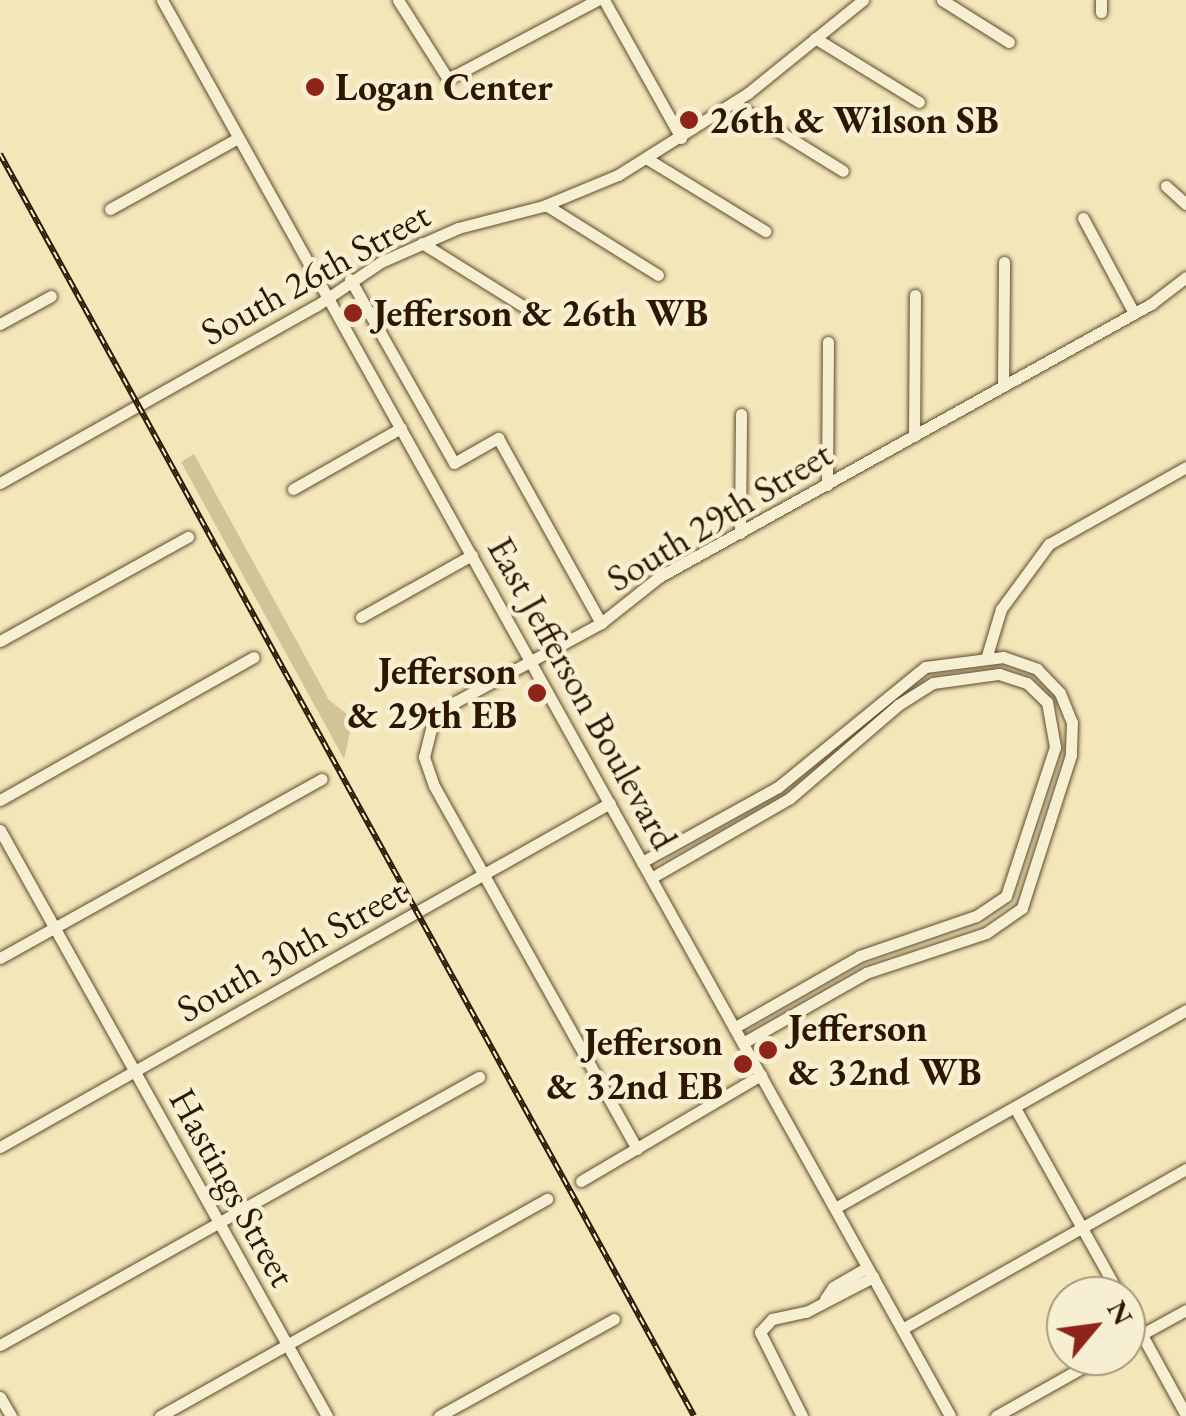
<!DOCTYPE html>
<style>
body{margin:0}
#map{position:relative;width:1186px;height:1416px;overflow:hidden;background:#f3e6b8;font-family:"EB Garamond",serif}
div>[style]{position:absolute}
.green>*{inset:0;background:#d2c399}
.roads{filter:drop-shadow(0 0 2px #5f4b2e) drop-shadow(0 0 2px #5f4b2e)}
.minor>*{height:11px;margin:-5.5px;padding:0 5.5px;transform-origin:5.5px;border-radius:5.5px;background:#f7efd1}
.rail>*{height:6px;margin-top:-3px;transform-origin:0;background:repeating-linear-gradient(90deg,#f7efd1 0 8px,#2e1700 0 16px);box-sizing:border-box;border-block:2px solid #2e1700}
.dots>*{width:28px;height:28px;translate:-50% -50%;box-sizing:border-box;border:5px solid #f7efd1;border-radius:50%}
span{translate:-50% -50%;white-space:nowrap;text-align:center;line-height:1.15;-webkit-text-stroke:9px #f7efd1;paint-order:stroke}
.poi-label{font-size:38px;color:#2e1700;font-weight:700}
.left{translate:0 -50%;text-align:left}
.right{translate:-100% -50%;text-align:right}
.street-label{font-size:38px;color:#2e1700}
.north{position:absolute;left:1046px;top:1276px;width:100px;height:100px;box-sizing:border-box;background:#f7efd1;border:2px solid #a7997d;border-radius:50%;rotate:61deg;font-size:28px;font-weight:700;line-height:40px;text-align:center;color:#2e1700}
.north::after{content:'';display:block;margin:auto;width:35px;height:45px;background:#8f2418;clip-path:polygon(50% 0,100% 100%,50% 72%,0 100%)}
</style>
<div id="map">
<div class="green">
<i style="clip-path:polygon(194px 454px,329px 700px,353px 719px,344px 759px,181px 462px)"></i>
</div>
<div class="roads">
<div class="minor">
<i style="left:162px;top:0;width:1620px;rotate:60.9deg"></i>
<i style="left:398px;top:0;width:93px;rotate:57.7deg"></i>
<i style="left:448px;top:79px;width:169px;rotate:-27.9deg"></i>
<i style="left:604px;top:0;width:158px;rotate:60.8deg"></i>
<i style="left:942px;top:0;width:79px;rotate:32.1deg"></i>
<i style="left:1101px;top:12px;width:12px;rotate:-90deg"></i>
<i style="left:815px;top:38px;width:122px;rotate:31.6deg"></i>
<i style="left:733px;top:103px;width:129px;rotate:31.7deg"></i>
<i style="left:646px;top:158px;width:140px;rotate:31.5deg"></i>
<i style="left:1166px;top:186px;width:27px;rotate:42deg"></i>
<i style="left:546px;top:205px;width:132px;rotate:32deg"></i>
<i style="left:110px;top:209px;width:146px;rotate:-29deg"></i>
<i style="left:1083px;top:218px;width:108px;rotate:61.8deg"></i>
<i style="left:422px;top:243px;width:132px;rotate:32deg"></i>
<i style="left:350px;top:279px;width:211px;rotate:60.5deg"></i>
<i style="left:454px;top:463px;width:51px;rotate:-29.6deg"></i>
<i style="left:498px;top:438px;width:212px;rotate:60.9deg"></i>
<i style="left:0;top:324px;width:58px;rotate:-28.8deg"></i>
<i style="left:1003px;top:386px;width:124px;rotate:-89.5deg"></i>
<i style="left:914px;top:436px;width:141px;rotate:-89.6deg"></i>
<i style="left:0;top:483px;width:362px;rotate:-29.3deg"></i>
<i style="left:316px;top:306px;width:78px;rotate:-34.1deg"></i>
<i style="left:381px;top:262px;width:84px;rotate:-23.8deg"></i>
<i style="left:458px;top:228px;width:88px;rotate:-14.5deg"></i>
<i style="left:543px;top:206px;width:81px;rotate:-22.5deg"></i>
<i style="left:618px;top:175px;width:154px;rotate:-32.2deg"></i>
<i style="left:748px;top:93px;width:148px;rotate:-39deg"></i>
<i style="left:827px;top:485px;width:143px;rotate:-89.6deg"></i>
<i style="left:293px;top:489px;width:124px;rotate:-29.5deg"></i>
<i style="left:740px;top:533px;width:119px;rotate:-89.5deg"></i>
<i style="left:361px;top:617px;width:127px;rotate:-29.2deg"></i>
<i style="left:0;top:641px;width:215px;rotate:-29deg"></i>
<i style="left:986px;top:659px;width:52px;rotate:-73.3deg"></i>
<i style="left:1001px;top:609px;width:81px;rotate:-53.6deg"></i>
<i style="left:1049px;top:544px;width:157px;rotate:-29.3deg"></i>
<i style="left:0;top:800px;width:291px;rotate:-29.4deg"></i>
<i style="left:0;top:830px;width:671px;rotate:60.84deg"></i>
<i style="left:642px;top:862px;width:155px;rotate:-28.9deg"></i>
<i style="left:778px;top:787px;width:190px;rotate:-39.2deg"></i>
<i style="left:925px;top:667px;width:79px;rotate:-7.3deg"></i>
<i style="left:1003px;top:657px;width:36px;rotate:19deg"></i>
<i style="left:1037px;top:669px;width:33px;rotate:46deg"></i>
<i style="left:1060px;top:693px;width:31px;rotate:68deg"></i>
<i style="left:1072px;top:722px;width:33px;rotate:92deg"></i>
<i style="left:1071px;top:755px;width:161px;rotate:107.8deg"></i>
<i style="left:1022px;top:908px;width:44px;rotate:145.2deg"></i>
<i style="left:986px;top:933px;width:126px;rotate:161.6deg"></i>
<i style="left:866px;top:973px;width:142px;rotate:150.4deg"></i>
<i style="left:651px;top:878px;width:160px;rotate:-29.9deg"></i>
<i style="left:790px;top:798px;width:143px;rotate:-40.7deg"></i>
<i style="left:898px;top:705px;width:41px;rotate:-32.2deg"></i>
<i style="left:933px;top:683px;width:67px;rotate:-7.8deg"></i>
<i style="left:999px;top:674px;width:29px;rotate:18deg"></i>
<i style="left:1027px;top:683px;width:28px;rotate:44deg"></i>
<i style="left:1047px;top:702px;width:46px;rotate:79.9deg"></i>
<i style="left:1055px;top:747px;width:157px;rotate:108.2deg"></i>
<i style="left:1006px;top:896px;width:36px;rotate:146deg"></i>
<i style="left:976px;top:916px;width:123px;rotate:161deg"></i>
<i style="left:860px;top:956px;width:145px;rotate:150.3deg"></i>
<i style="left:0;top:958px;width:368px;rotate:-29.1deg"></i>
<i style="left:1015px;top:1108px;width:215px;rotate:60.8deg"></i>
<i style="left:0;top:1147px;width:700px;rotate:-29.42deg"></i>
<i style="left:637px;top:1149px;width:416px;rotate:-119.2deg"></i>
<i style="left:434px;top:786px;width:31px;rotate:-109deg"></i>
<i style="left:424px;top:757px;width:33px;rotate:-76deg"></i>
<i style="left:432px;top:725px;width:35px;rotate:-44deg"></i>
<i style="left:457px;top:701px;width:164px;rotate:-28.4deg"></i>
<i style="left:601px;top:623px;width:74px;rotate:-38.4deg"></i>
<i style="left:659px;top:577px;width:563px;rotate:-29.02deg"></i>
<i style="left:1151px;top:304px;width:44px;rotate:-37.6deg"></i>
<i style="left:581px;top:1181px;width:209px;rotate:-30.5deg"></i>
<i style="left:835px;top:1208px;width:403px;rotate:-29.4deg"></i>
<i style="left:825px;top:1299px;width:14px;rotate:-56deg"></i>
<i style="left:833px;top:1287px;width:39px;rotate:-30deg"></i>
<i style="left:1126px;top:1306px;width:124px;rotate:61.2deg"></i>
<i style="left:902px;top:1329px;width:326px;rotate:-29.4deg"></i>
<i style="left:1126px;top:1343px;width:68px;rotate:-28.8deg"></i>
<i style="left:0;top:1345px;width:549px;rotate:-29.23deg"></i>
<i style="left:0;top:1397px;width:22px;rotate:60deg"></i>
<i style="left:160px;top:1416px;width:444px;rotate:-29.3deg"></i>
<i style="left:439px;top:1416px;width:200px;rotate:-29deg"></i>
<i style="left:802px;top:1416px;width:94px;rotate:-116.6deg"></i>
<i style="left:760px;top:1332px;width:18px;rotate:-47deg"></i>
<i style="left:772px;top:1319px;width:35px;rotate:-12deg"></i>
<i style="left:806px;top:1312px;width:76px;rotate:-27.6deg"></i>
<i style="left:996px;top:1416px;width:123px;rotate:-29.3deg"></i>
</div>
</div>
<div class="rail">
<i style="left:0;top:154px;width:1440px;rotate:61.19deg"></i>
</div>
<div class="dots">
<i style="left:315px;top:87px;background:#8f2418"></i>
<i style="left:689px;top:120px;background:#8f2418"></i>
<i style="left:353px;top:313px;background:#8f2418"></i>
<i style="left:537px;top:693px;background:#8f2418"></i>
<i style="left:768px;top:1050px;background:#8f2418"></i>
<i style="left:743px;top:1064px;background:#8f2418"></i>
</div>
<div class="poi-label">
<span class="left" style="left:335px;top:87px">Logan Center</span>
<span class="left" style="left:709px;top:120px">26th &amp; Wilson SB</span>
<span class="left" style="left:373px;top:313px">Jefferson &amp; 26th WB</span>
<span class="right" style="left:517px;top:693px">Jefferson<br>&amp; 29th EB</span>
<span class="left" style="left:788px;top:1050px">Jefferson<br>&amp; 32nd WB</span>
<span class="right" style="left:723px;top:1064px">Jefferson<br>&amp; 32nd EB</span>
</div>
<div class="street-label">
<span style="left:315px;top:273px;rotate:-29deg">South 26th Street</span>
<span style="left:719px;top:516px;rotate:-31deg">South 29th Street</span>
<span style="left:583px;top:693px;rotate:61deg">East Jefferson Boulevard</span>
<span style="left:291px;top:950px;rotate:-29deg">South 30th Street</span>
<span style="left:233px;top:1187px;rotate:61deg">Hastings Street</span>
</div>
<div class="north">N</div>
</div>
